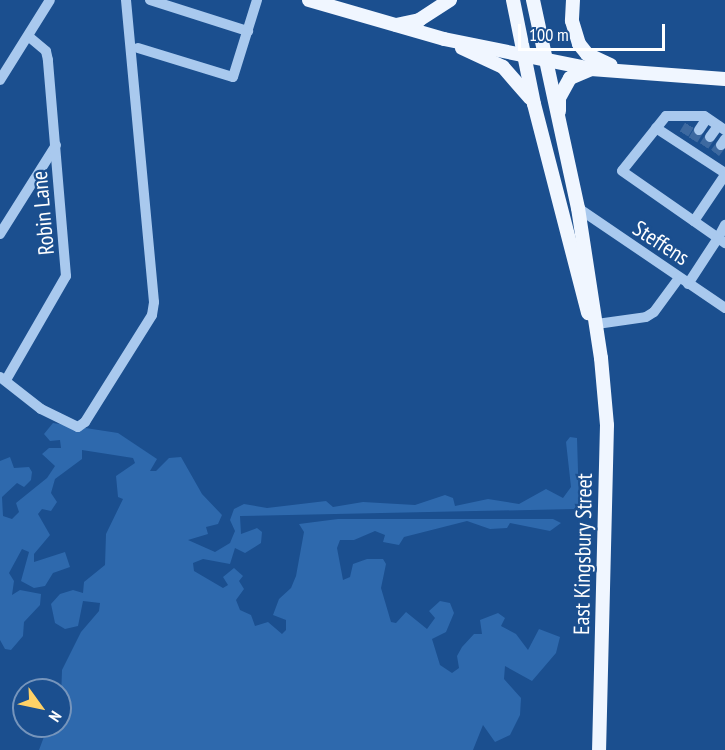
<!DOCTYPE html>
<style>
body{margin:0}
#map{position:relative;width:725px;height:750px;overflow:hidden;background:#1b4f8f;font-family:"PT Sans Narrow",sans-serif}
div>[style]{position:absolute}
.green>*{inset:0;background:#2e69ad}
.minor-tunnel>*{height:10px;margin-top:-5px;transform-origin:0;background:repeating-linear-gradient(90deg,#3d69a0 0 10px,transparent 0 15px)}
.minor>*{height:10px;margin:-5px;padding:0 5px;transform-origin:5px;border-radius:5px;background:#a9c9ee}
.major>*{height:14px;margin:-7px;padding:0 7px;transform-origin:7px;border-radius:7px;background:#f0f6ff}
span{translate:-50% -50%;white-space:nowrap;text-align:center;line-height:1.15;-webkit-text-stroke:4.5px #1b4f8f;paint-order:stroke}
.street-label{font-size:22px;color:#fff}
.north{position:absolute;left:12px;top:678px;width:60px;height:60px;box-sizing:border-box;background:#1b4f8f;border:2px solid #7695bc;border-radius:50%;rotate:123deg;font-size:16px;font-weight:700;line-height:24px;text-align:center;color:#fff}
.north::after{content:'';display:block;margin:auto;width:21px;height:27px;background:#ffd166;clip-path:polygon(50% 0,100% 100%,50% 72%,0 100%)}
.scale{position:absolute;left:518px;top:24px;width:147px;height:27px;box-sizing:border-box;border:3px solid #fff;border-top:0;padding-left:8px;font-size:18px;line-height:21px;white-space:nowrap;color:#fff;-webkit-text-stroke:4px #1b4f8f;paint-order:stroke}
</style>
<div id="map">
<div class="green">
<i style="clip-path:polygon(53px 423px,118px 433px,157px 459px,150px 471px,156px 471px,169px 458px,181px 457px,202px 494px,222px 515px,218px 524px,206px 527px,208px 534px,188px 540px,215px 552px,230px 543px,235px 531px,230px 520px,234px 509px,244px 504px,267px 508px,326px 501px,333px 507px,363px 502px,415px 505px,445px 495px,453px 498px,455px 506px,488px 499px,519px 504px,546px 489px,563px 498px,571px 487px,566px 442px,570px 437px,577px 438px,579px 503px,574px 509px,240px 516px,241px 534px,257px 528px,262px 532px,261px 543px,245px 553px,235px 548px,230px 564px,203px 559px,193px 563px,194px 571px,223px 588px,228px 585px,223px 577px,234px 568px,243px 576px,239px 581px,244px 589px,236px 600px,240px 610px,251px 615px,255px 626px,268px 622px,282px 634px,286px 630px,286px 620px,273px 615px,279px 599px,291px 588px,296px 576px,304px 532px,299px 524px,338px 519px,553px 519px,561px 523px,550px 531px,510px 523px,507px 528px,490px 529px,467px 521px,404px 537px,399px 545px,383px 542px,385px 535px,375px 531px,354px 540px,340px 540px,337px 548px,343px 580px,350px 577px,353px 564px,367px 559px,383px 559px,386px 564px,381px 588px,391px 622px,396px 623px,406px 612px,427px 629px,435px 618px,429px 611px,440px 601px,450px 603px,454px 613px,446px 632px,432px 639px,440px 665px,452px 673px,459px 668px,457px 656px,462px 647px,474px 634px,482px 634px,480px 620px,498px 613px,505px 618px,501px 626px,516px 634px,528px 650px,539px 629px,560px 637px,556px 653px,532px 681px,505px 666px,504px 679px,521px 698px,520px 715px,510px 735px,495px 742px,483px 725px,473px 750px,39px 750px,48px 726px,60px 726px,62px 670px,81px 632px,99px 611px,100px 603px,83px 601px,78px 626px,65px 629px,55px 623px,51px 604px,60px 594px,73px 590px,83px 593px,84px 582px,105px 565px,106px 534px,123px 499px,118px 497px,116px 476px,135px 463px,133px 458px,82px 450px,82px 459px,55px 479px,51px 493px,57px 502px,51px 511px,42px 509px,38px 514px,50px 535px,34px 554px,34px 562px,65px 552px,70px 567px,53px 573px,45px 586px,34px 588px,21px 581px,29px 552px,22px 549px,9px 573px,14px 581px,12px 595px,20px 590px,41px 594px,40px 605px,24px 622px,23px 636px,11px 650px,5px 649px,0 640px,0 461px,10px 457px,14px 468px,29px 467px,32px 472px,31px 480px,24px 487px,17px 483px,2px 497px,3px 516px,12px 519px,19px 512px,16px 503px,47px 478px,55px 466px,42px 454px,49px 448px,61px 448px,60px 440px,50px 441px,44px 434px)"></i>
</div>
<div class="minor-tunnel">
<i style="left:684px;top:134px;width:12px;rotate:-59deg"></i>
<i style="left:693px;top:140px;width:12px;rotate:-59deg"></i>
<i style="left:704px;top:146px;width:11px;rotate:-56deg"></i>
<i style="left:715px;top:153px;width:10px;rotate:-53deg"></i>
</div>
<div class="minor">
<i style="left:150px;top:0;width:103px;rotate:17.6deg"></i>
<i style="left:138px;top:48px;width:99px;rotate:17deg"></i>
<i style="left:233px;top:77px;width:81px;rotate:-72.7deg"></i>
<i style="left:0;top:80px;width:94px;rotate:-58deg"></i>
<i style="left:656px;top:128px;width:82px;rotate:33.1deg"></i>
<i style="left:699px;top:130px;width:14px;rotate:-56deg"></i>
<i style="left:725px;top:130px;width:25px;rotate:-146deg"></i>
<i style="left:704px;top:116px;width:38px;rotate:180deg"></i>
<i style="left:666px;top:116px;width:70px;rotate:128.7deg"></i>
<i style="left:622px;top:171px;width:117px;rotate:34.9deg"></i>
<i style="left:718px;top:238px;width:15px;rotate:-62deg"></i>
<i style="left:710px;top:137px;width:14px;rotate:-54deg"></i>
<i style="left:721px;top:145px;width:7px;rotate:-56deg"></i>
<i style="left:578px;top:208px;width:178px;rotate:34.2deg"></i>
<i style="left:694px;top:221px;width:55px;rotate:-56deg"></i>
<i style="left:0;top:234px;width:105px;rotate:-57.8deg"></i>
<i style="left:688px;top:284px;width:55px;rotate:-56.9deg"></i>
<i style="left:718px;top:238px;width:9px;rotate:36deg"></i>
<i style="left:597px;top:324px;width:49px;rotate:-8.1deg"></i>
<i style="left:646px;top:317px;width:9px;rotate:-32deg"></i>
<i style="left:654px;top:312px;width:42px;rotate:-53.7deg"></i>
<i style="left:0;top:377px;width:52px;rotate:38deg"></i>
<i style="left:41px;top:409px;width:41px;rotate:25.9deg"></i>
<i style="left:78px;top:427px;width:9px;rotate:-36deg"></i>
<i style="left:85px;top:422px;width:126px;rotate:-57.9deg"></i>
<i style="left:152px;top:315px;width:13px;rotate:-81deg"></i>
<i style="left:154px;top:302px;width:303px;rotate:-95.3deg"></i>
<i style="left:6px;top:380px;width:120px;rotate:-60deg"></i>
<i style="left:66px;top:276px;width:217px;rotate:-94.8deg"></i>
<i style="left:48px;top:60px;width:9px;rotate:-103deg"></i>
<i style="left:46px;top:51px;width:23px;rotate:-140deg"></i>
</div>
<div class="major">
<i style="left:309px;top:0;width:141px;rotate:16.1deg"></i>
<i style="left:444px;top:39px;width:150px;rotate:11.5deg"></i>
<i style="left:591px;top:69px;width:134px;rotate:4.3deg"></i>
<i style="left:513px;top:0;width:106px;rotate:78.6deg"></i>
<i style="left:534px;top:104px;width:216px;rotate:75.5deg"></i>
<i style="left:533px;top:0;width:213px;rotate:77.8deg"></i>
<i style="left:578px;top:208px;width:152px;rotate:81.3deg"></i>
<i style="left:601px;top:358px;width:67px;rotate:84.9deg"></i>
<i style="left:607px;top:425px;width:325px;rotate:91.4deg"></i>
<i style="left:573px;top:0;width:21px;rotate:93deg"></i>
<i style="left:572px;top:21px;width:24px;rotate:73deg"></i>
<i style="left:579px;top:44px;width:13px;rotate:51deg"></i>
<i style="left:587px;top:54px;width:26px;rotate:25deg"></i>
<i style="left:396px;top:25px;width:24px;rotate:-12deg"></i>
<i style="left:419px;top:20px;width:37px;rotate:-33deg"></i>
<i style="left:462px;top:48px;width:45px;rotate:24.9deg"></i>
<i style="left:503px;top:67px;width:41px;rotate:48.9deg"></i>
<i style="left:559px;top:111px;width:13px;rotate:-90deg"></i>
<i style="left:559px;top:98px;width:23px;rotate:-61deg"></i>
<i style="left:570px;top:78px;width:23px;rotate:-23deg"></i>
</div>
<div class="street-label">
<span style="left:43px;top:213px;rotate:-95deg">Robin Lane</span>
<span style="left:661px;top:243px;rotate:33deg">Steffens</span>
<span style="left:583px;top:554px;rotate:-89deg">East Kingsbury Street</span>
</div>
<div class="north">N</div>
<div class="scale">100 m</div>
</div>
